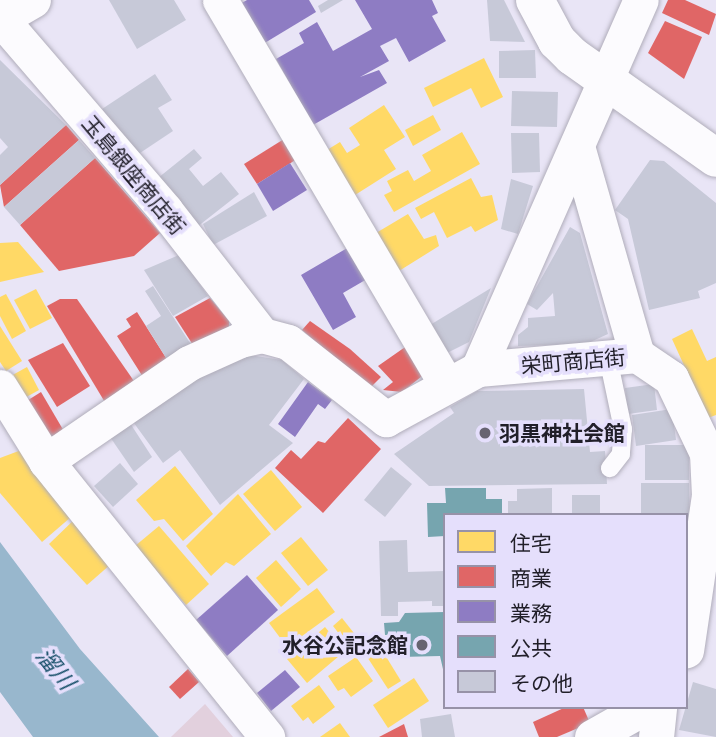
<!DOCTYPE html>
<meta charset="utf-8">
<style>
body{margin:0}
#map{position:relative;width:716px;height:737px;overflow:hidden;background:#e9e5f6;font-family:"Open Sans","Noto Sans JP",sans-serif}
div>[style]{position:absolute}
.green>*{inset:0;background:#e2d0dd}
.water>*{inset:0;background:#98b7cd}
.homes>*{inset:0;background:#ffd966}
.shops>*{inset:0;background:#e06666}
.offices>*{inset:0;background:#8e7cc3}
.public>*{inset:0;background:#76a5af}
.building>*{inset:0;background:#c7c9d8}
.roads{filter:drop-shadow(0 0 2px #b0adba) drop-shadow(0 0 2px #b0adba)}
.lane>*{height:18px;margin:-9px;padding:0 9px;transform-origin:9px;border-radius:9px;background:#fcfbfe}
.street>*{height:35px;margin:-17.5px;padding:0 17.5px;transform-origin:17.5px;border-radius:17.5px;background:#fcfbfe}
.secondary>*{height:38px;margin:-19px;padding:0 19px;transform-origin:19px;border-radius:19px;background:#fcfbfe}
.dots>*{width:19px;height:19px;translate:-50% -50%;box-sizing:border-box;border:4px solid #e5dffc;border-radius:50%}
span{translate:-50% -50%;white-space:nowrap;text-align:center;line-height:1.15;-webkit-text-stroke:7px #e5dffc;paint-order:stroke}
.street-label{font-size:21px;color:#211f29}
.poi-label{font-size:21px;color:#211f29;font-weight:700}
.left{translate:0 -50%;text-align:left}
.right{translate:-100% -50%;text-align:right}
.water-label{font-size:23px;color:#18506a;font-style:italic}
.legend{position:absolute;left:443px;top:513px;width:245px;height:196px;box-sizing:border-box;background:#e5dffc;border:2px solid #9792a8;margin:0;padding:9px 12px;list-style:none;font-size:21px;color:#211f29}
.legend li{display:flex;align-items:center;gap:14px;height:35px}
.legend b{width:35px;border:2px solid #9792a8}
</style>
<div id="map">
<div class="green">
<i style="clip-path:polygon(205px 704px,233px 737px,171px 737px)"></i>
</div>
<div class="water">
<i style="clip-path:polygon(0 542px,80px 649px,159px 737px,33px 737px,0 692px)"></i>
</div>
<div class="homes">
<i style="clip-path:polygon(484px 58px,503px 97px,481px 108px,471px 88px,433px 107px,424px 88px)"></i>
<i style="clip-path:polygon(384px 105px,405px 137px,384px 150px,396px 169px,355px 195px,327px 150px,340px 142px,347px 153px,360px 145px,349px 128px)"></i>
<i style="clip-path:polygon(433px 115px,441px 130px,413px 146px,405px 130px)"></i>
<i style="clip-path:polygon(462px 132px,480px 164px,394px 212px,384px 195px,392px 191px,387px 181px,408px 170px,414px 181px,431px 171px,422px 155px)"></i>
<i style="clip-path:polygon(471px 178px,481px 197px,492px 195px,498px 220px,475px 232px,471px 226px,447px 238px,434px 212px,421px 219px,415px 208px)"></i>
<i style="clip-path:polygon(408px 214px,424px 239px,436px 235px,439px 246px,399px 271px,376px 233px)"></i>
<i style="clip-path:polygon(18px 242px,44px 272px,0 282px,0 243px)"></i>
<i style="clip-path:polygon(36px 289px,52px 318px,30px 329px,14px 300px)"></i>
<i style="clip-path:polygon(6px 294px,26px 331px,12px 339px,0 316px,0 297px)"></i>
<i style="clip-path:polygon(0 326px,22px 361px,6px 371px,0 362px)"></i>
<i style="clip-path:polygon(692px 329px,707px 361px,716px 357px,716px 415px,708px 418px,672px 339px)"></i>
<i style="clip-path:polygon(27px 367px,39px 390px,21px 400px,9px 377px)"></i>
<i style="clip-path:polygon(24px 449px,78px 511px,42px 542px,0 493px,0 458px)"></i>
<i style="clip-path:polygon(175px 466px,213px 514px,183px 541px,164px 519px,154px 521px,136px 500px)"></i>
<i style="clip-path:polygon(271px 470px,302px 507px,275px 531px,243px 494px)"></i>
<i style="clip-path:polygon(238px 494px,271px 534px,234px 566px,226px 562px,211px 576px,186px 546px)"></i>
<i style="clip-path:polygon(77px 517px,111px 564px,87px 585px,49px 544px)"></i>
<i style="clip-path:polygon(159px 526px,209px 584px,186px 605px,135px 546px)"></i>
<i style="clip-path:polygon(301px 537px,328px 570px,308px 586px,281px 553px)"></i>
<i style="clip-path:polygon(276px 560px,301px 589px,281px 607px,256px 578px)"></i>
<i style="clip-path:polygon(317px 588px,335px 612px,287px 647px,269px 623px)"></i>
<i style="clip-path:polygon(342px 618px,361px 642px,351px 649px,333px 626px)"></i>
<i style="clip-path:polygon(325px 627px,345px 651px,307px 683px,287px 659px)"></i>
<i style="clip-path:polygon(374px 637px,401px 681px,388px 689px,360px 646px)"></i>
<i style="clip-path:polygon(356px 657px,373px 681px,351px 697px,344px 688px,338px 691px,328px 676px)"></i>
<i style="clip-path:polygon(414px 678px,429px 701px,388px 728px,373px 705px)"></i>
<i style="clip-path:polygon(319px 685px,335px 707px,313px 724px,308px 717px,303px 721px,291px 706px)"></i>
<i style="clip-path:polygon(340px 723px,350px 737px,320px 737px)"></i>
</div>
<div class="shops">
<i style="clip-path:polygon(668px 0,685px 0,716px 14px,709px 35px,662px 13px)"></i>
<i style="clip-path:polygon(665px 21px,702px 37px,684px 79px,648px 53px)"></i>
<i style="clip-path:polygon(66px 125px,79px 140px,4px 207px,0 185px)"></i>
<i style="clip-path:polygon(284px 139px,297px 159px,257px 184px,244px 164px)"></i>
<i style="clip-path:polygon(95px 158px,160px 233px,134px 256px,59px 271px,20px 225px)"></i>
<i style="clip-path:polygon(210px 298px,229px 321px,229px 334px,193px 345px,175px 317px)"></i>
<i style="clip-path:polygon(60px 299px,77px 299px,136px 384px,106px 404px,47px 306px)"></i>
<i style="clip-path:polygon(137px 312px,168px 361px,143px 377px,117px 336px,131px 327px,126px 319px)"></i>
<i style="clip-path:polygon(310px 321px,350px 349px,381px 377px,370px 388px,302px 330px)"></i>
<i style="clip-path:polygon(63px 343px,90px 386px,57px 407px,28px 360px)"></i>
<i style="clip-path:polygon(408px 345px,426px 373px,402px 392px,383px 390px,393px 382px,378px 366px)"></i>
<i style="clip-path:polygon(41px 392px,65px 433px,49px 442px,25px 402px)"></i>
<i style="clip-path:polygon(348px 418px,381px 449px,323px 513px,275px 468px,291px 450px,301px 459px,318px 441px,325px 443px)"></i>
<i style="clip-path:polygon(188px 669px,199px 682px,180px 699px,169px 687px)"></i>
<i style="clip-path:polygon(566px 707px,583px 707px,590px 723px,557px 737px,539px 737px,533px 722px)"></i>
<i style="clip-path:polygon(404px 724px,408px 737px,379px 737px)"></i>
</div>
<div class="offices">
<i style="clip-path:polygon(247px 0,309px 0,316px 12px,263px 44px,240px 4px)"></i>
<i style="clip-path:polygon(355px 0,432px 0,438px 13px,432px 16px,446px 41px,409px 62px,396px 38px,380px 46px,389px 61px,360px 77px,379px 70px,387px 83px,313px 125px,276px 59px,304px 43px,299px 33px,317px 22px,333px 51px,372px 29px)"></i>
<i style="clip-path:polygon(290px 163px,307px 190px,273px 211px,257px 184px)"></i>
<i style="clip-path:polygon(349px 247px,367px 279px,343px 293px,356px 317px,333px 330px,301px 275px)"></i>
<i style="clip-path:polygon(308px 382px,332px 400px,325px 409px,318px 404px,295px 437px,278px 424px)"></i>
<i style="clip-path:polygon(247px 575px,278px 610px,227px 656px,196px 620px)"></i>
<i style="clip-path:polygon(285px 670px,300px 687px,271px 711px,257px 693px)"></i>
</div>
<div class="public">
<i style="clip-path:polygon(445px 488px,486px 488px,486px 499px,502px 499px,502px 515px,445px 515px,445px 536px,428px 537px,427px 503px,446px 503px)"></i>
<i style="clip-path:polygon(445px 612px,445px 678px,440px 656px,400px 657px,399px 634px,385px 635px,384px 623px,399px 622px,405px 613px)"></i>
</div>
<div class="building">
<i style="clip-path:polygon(109px 0,174px 0,186px 20px,137px 49px)"></i>
<i style="clip-path:polygon(328px 0,343px 0,321px 13px,318px 6px)"></i>
<i style="clip-path:polygon(487px 0,504px 0,525px 42px,490px 41px)"></i>
<i style="clip-path:polygon(535px 50px,536px 78px,499px 78px,499px 51px)"></i>
<i style="clip-path:polygon(0 60px,66px 125px,0 185px,0 155px,8px 147px,0 138px)"></i>
<i style="clip-path:polygon(155px 74px,172px 100px,158px 108px,173px 131px,134px 157px,102px 109px)"></i>
<i style="clip-path:polygon(512px 91px,558px 92px,557px 127px,511px 126px)"></i>
<i style="clip-path:polygon(511px 133px,539px 133px,540px 172px,512px 173px)"></i>
<i style="clip-path:polygon(79px 140px,95px 158px,20px 225px,4px 207px)"></i>
<i style="clip-path:polygon(194px 149px,202px 158px,189px 169px,203px 186px,221px 172px,239px 194px,197px 227px,158px 178px)"></i>
<i style="clip-path:polygon(650px 160px,664px 161px,716px 203px,716px 283px,698px 291px,700px 298px,649px 310px,628px 219px,615px 210px)"></i>
<i style="clip-path:polygon(511px 179px,533px 186px,518px 234px,501px 229px)"></i>
<i style="clip-path:polygon(254px 192px,267px 216px,213px 245px,203px 224px)"></i>
<i style="clip-path:polygon(570px 227px,580px 233px,608px 334px,586px 344px,518px 346px,518px 335px,528px 327px,528px 318px,555px 316px,553px 293px,537px 310px,527px 304px)"></i>
<i style="clip-path:polygon(179px 255px,208px 296px,173px 316px,144px 270px)"></i>
<i style="clip-path:polygon(153px 286px,192px 346px,168px 361px,146px 326px,161px 316px,145px 291px)"></i>
<i style="clip-path:polygon(491px 288px,469px 342px,447px 353px,430px 325px)"></i>
<i style="clip-path:polygon(249px 355px,282px 360px,304px 379px,269px 425px,293px 443px,220px 505px,180px 450px,163px 463px,131px 419px,177px 386px)"></i>
<i style="clip-path:polygon(654px 384px,657px 410px,628px 414px,625px 388px)"></i>
<i style="clip-path:polygon(584px 389px,590px 452px,605px 451px,607px 484px,429px 486px,394px 454px,454px 413px,450px 407px,477px 391px)"></i>
<i style="clip-path:polygon(672px 409px,676px 440px,636px 446px,632px 415px)"></i>
<i style="clip-path:polygon(128px 420px,152px 457px,134px 472px,108px 434px)"></i>
<i style="clip-path:polygon(645px 445px,689px 445px,689px 480px,645px 480px)"></i>
<i style="clip-path:polygon(120px 463px,138px 484px,113px 507px,94px 486px)"></i>
<i style="clip-path:polygon(391px 467px,412px 484px,385px 517px,364px 500px)"></i>
<i style="clip-path:polygon(641px 483px,689px 483px,690px 519px,686px 515px,641px 515px)"></i>
<i style="clip-path:polygon(552px 488px,552px 515px,508px 515px,508px 501px,517px 501px,517px 489px)"></i>
<i style="clip-path:polygon(572px 495px,600px 495px,600px 515px,572px 514px)"></i>
<i style="clip-path:polygon(407px 540px,408px 572px,445px 571px,445px 606px,432px 606px,432px 601px,398px 602px,398px 616px,381px 616px,379px 541px)"></i>
<i style="clip-path:polygon(693px 682px,716px 689px,716px 737px,679px 730px)"></i>
<i style="clip-path:polygon(451px 714px,455px 737px,422px 737px,420px 719px)"></i>
</div>
<div class="roads">
<div class="lane">
<i style="left:608px;top:358px;width:73px;rotate:78.1deg"></i>
<i style="left:623px;top:429px;width:25px;rotate:95deg"></i>
<i style="left:621px;top:454px;width:18px;rotate:128deg"></i>
</div>
<div class="street">
<i style="left:220px;top:0;width:445px;rotate:59.5deg"></i>
<i style="left:0;top:19px;width:38px;rotate:-30deg"></i>
<i style="left:1px;top:19px;width:252px;rotate:49.3deg"></i>
<i style="left:165px;top:210px;width:158px;rotate:52.2deg"></i>
<i style="left:262px;top:335px;width:27px;rotate:15deg"></i>
<i style="left:288px;top:342px;width:125px;rotate:38.2deg"></i>
<i style="left:386px;top:419px;width:105px;rotate:-28.5deg"></i>
<i style="left:478px;top:369px;width:160px;rotate:-5deg"></i>
<i style="left:637px;top:355px;width:41px;rotate:34.1deg"></i>
<i style="left:671px;top:378px;width:83px;rotate:64.4deg"></i>
<i style="left:707px;top:453px;width:42px;rotate:87.3deg"></i>
<i style="left:709px;top:495px;width:157px;rotate:98.4deg"></i>
<i style="left:577px;top:146px;width:217px;rotate:74deg"></i>
<i style="left:478px;top:369px;width:403px;rotate:-66.2deg"></i>
<i style="left:0;top:387px;width:87px;rotate:58.1deg"></i>
<i style="left:46px;top:461px;width:354px;rotate:51.3deg"></i>
<i style="left:46px;top:461px;width:173px;rotate:-34.4deg"></i>
<i style="left:189px;top:363px;width:56px;rotate:-24.3deg"></i>
<i style="left:240px;top:340px;width:23px;rotate:-13deg"></i>
<i style="left:592px;top:737px;width:61px;rotate:-29.5deg"></i>
<i style="left:656px;top:737px;width:30px;rotate:-84deg"></i>
</div>
<div class="secondary">
<i style="left:535px;top:0;width:47px;rotate:61.8deg"></i>
<i style="left:557px;top:41px;width:21px;rotate:45deg"></i>
<i style="left:572px;top:56px;width:176px;rotate:35.3deg"></i>
</div>
</div>
<div class="dots">
<i style="left:485px;top:433px;background:#676471"></i>
<i style="left:422px;top:645px;background:#676471"></i>
</div>
<div class="street-label">
<span style="left:134px;top:175px;rotate:50deg">玉島銀座商店街</span>
<span style="left:573px;top:361px;rotate:-5deg">栄町商店街</span>
</div>
<div class="poi-label">
<span class="left" style="left:499px;top:433px">羽黒神社会館</span>
<span class="right" style="left:408px;top:645px">水谷公記念館</span>
</div>
<div class="water-label">
<span style="left:56px;top:668px;rotate:51deg">溜川</span>
</div>
<ul class="legend">
<li><b style="height:19px;background:#ffd966"></b>住宅</li>
<li><b style="height:19px;background:#e06666"></b>商業</li>
<li><b style="height:19px;background:#8e7cc3"></b>業務</li>
<li><b style="height:19px;background:#76a5af"></b>公共</li>
<li><b style="height:19px;background:#c7c9d8"></b>その他</li>
</ul>
</div>
